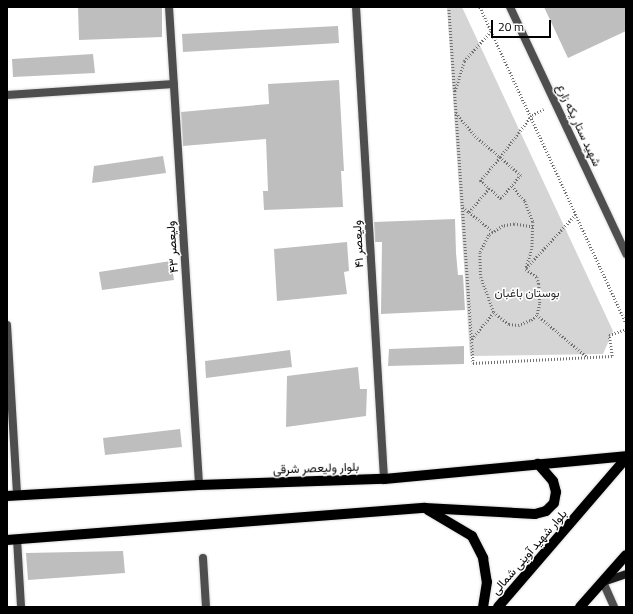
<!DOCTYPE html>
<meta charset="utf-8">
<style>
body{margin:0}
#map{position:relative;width:633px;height:614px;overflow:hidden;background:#fff;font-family:"Titillium Web",Vazirmatn,sans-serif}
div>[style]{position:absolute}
.green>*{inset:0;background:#d5d5d5}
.building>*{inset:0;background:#bebebe}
.path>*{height:2.5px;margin-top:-1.25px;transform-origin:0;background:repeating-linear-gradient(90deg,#707070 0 1px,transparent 0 3px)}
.roads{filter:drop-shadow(0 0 1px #dbdbdb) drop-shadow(0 0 1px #dbdbdb)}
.street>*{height:8px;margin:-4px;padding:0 4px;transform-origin:4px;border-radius:4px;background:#4e4e4e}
.secondary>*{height:8px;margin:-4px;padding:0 4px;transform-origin:4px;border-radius:4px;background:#1b1b1b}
.primary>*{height:10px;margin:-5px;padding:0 5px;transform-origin:5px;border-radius:5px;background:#000}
span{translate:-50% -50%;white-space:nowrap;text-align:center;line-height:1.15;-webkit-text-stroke:3px #fff;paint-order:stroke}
.street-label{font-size:12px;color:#000}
.park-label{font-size:12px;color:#2c2c2c}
.frame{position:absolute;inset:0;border:8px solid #000;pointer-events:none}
.scale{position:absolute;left:491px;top:20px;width:60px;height:18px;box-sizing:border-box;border:2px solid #000;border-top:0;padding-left:5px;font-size:12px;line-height:14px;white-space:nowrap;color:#000;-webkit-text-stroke:3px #fff;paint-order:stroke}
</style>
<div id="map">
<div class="green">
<i style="clip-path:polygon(447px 7px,462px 7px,613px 331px,603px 354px,470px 356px)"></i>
</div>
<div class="building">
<i style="clip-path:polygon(78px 7px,162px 7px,162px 37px,79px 40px)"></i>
<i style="clip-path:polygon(544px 7px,626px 7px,626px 31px,568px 58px)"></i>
<i style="clip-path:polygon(338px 26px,339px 43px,183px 52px,182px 34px)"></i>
<i style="clip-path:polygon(93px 54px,95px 73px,13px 77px,12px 59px)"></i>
<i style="clip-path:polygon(339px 80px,344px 171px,341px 171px,343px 207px,264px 210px,263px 191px,268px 191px,266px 139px,183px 146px,181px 112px,269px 104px,268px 84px)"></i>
<i style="clip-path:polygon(163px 156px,166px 173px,92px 183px,94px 166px)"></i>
<i style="clip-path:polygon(455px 219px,456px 253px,458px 275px,463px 275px,465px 310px,381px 314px,382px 242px,375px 242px,374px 222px)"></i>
<i style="clip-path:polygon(347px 242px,349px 271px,344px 272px,347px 294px,277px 301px,274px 249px)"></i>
<i style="clip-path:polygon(171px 261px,174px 280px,102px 290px,99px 272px)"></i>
<i style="clip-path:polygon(464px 346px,464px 364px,388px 366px,389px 349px)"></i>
<i style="clip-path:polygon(290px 350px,292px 367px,206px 378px,205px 361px)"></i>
<i style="clip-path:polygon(358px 367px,360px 389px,367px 389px,366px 416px,286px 427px,287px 376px)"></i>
<i style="clip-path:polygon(180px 429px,182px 447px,105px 455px,103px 438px)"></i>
<i style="clip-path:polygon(123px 551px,125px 573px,28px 580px,26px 553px)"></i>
</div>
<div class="path">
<i style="left:449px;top:7px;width:357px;rotate:86.1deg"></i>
<i style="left:473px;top:363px;width:139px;rotate:-2.9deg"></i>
<i style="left:612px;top:356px;width:21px;rotate:-98deg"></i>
<i style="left:609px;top:335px;width:18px;rotate:-19deg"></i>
<i style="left:480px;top:7px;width:348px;rotate:65.2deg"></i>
<i style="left:455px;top:91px;width:31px;rotate:-73deg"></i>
<i style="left:464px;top:61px;width:40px;rotate:-48deg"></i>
<i style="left:456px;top:113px;width:30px;rotate:50deg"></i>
<i style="left:475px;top:136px;width:33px;rotate:40deg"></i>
<i style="left:500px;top:157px;width:53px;rotate:-52.7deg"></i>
<i style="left:532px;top:115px;width:13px;rotate:-27deg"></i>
<i style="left:500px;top:157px;width:28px;rotate:41deg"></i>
<i style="left:521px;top:175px;width:31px;rotate:130deg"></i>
<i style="left:501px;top:199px;width:28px;rotate:-139deg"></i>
<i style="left:480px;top:181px;width:31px;rotate:-50deg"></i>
<i style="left:512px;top:186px;width:20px;rotate:49deg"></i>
<i style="left:525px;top:201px;width:22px;rotate:69deg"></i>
<i style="left:533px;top:222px;width:27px;rotate:92deg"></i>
<i style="left:532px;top:249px;width:21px;rotate:107deg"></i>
<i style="left:526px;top:269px;width:14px;rotate:36deg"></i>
<i style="left:537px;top:277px;width:7px;rotate:74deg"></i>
<i style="left:539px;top:284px;width:20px;rotate:87deg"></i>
<i style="left:540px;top:304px;width:11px;rotate:105deg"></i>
<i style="left:537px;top:315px;width:65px;rotate:40deg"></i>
<i style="left:463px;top:207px;width:8px;rotate:40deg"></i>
<i style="left:469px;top:212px;width:31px;rotate:-50deg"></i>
<i style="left:469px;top:212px;width:32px;rotate:39deg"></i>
<i style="left:533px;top:227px;width:19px;rotate:-171deg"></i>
<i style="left:514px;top:224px;width:11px;rotate:170deg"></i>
<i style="left:503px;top:226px;width:17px;rotate:147deg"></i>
<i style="left:489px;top:235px;width:20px;rotate:117deg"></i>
<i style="left:480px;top:253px;width:24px;rotate:88deg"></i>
<i style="left:481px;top:277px;width:37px;rotate:70deg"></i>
<i style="left:494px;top:312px;width:9px;rotate:41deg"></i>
<i style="left:501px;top:318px;width:10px;rotate:37deg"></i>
<i style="left:509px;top:324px;width:9px;rotate:6deg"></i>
<i style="left:518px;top:325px;width:14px;rotate:-21deg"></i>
<i style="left:531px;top:320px;width:8px;rotate:-40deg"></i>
<i style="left:526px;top:268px;width:74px;rotate:-47.2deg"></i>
<i style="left:472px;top:339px;width:35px;rotate:-51deg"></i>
</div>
<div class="roads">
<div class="street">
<i style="left:169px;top:7px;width:479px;rotate:86.4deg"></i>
<i style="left:356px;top:7px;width:473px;rotate:86.6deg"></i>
<i style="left:510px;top:7px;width:273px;rotate:64.8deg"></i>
<i style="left:7px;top:95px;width:167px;rotate:-3.8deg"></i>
<i style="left:7px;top:325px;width:170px;rotate:86.6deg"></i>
<i style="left:17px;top:539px;width:68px;rotate:86.6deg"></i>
<i style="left:203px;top:558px;width:49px;rotate:86.5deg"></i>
<i style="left:603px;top:582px;width:27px;rotate:66deg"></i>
</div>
<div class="secondary">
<i style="left:603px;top:582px;width:24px;rotate:-19deg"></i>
</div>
<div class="primary">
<i style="left:7px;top:496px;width:192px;rotate:-3.3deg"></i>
<i style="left:199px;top:485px;width:185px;rotate:-1.9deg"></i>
<i style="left:384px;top:479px;width:243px;rotate:-5.4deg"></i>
<i style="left:428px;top:510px;width:51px;rotate:30.6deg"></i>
<i style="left:472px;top:536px;width:25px;rotate:63deg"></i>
<i style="left:483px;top:558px;width:24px;rotate:81deg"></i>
<i style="left:487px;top:582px;width:25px;rotate:99deg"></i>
<i style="left:7px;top:540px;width:419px;rotate:-4.4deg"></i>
<i style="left:425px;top:508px;width:110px;rotate:3.1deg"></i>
<i style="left:535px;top:514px;width:11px;rotate:-15deg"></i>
<i style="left:546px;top:511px;width:11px;rotate:-45deg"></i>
<i style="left:554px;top:503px;width:11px;rotate:-80deg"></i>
<i style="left:556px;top:492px;width:11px;rotate:-105deg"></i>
<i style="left:553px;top:481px;width:23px;rotate:-131deg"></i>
<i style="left:498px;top:607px;width:196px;rotate:-49.3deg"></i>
<i style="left:580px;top:607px;width:69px;rotate:-48.5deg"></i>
</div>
</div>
<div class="street-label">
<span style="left:579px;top:125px;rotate:65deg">شهید ستار یکه زارع</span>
<span style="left:358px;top:244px;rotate:-93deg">ولیعصر ۴۱</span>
<span style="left:172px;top:247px;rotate:-94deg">ولیعصر ۴۳</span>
<span style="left:316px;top:468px;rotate:-2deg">بلوار ولیعصر شرقی</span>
<span style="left:529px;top:552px;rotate:-49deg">بلوار شهید آوینی شمالی</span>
</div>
<div class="park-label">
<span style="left:527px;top:293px">بوستان باغبان</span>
</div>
<div class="frame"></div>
<div class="scale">20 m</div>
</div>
